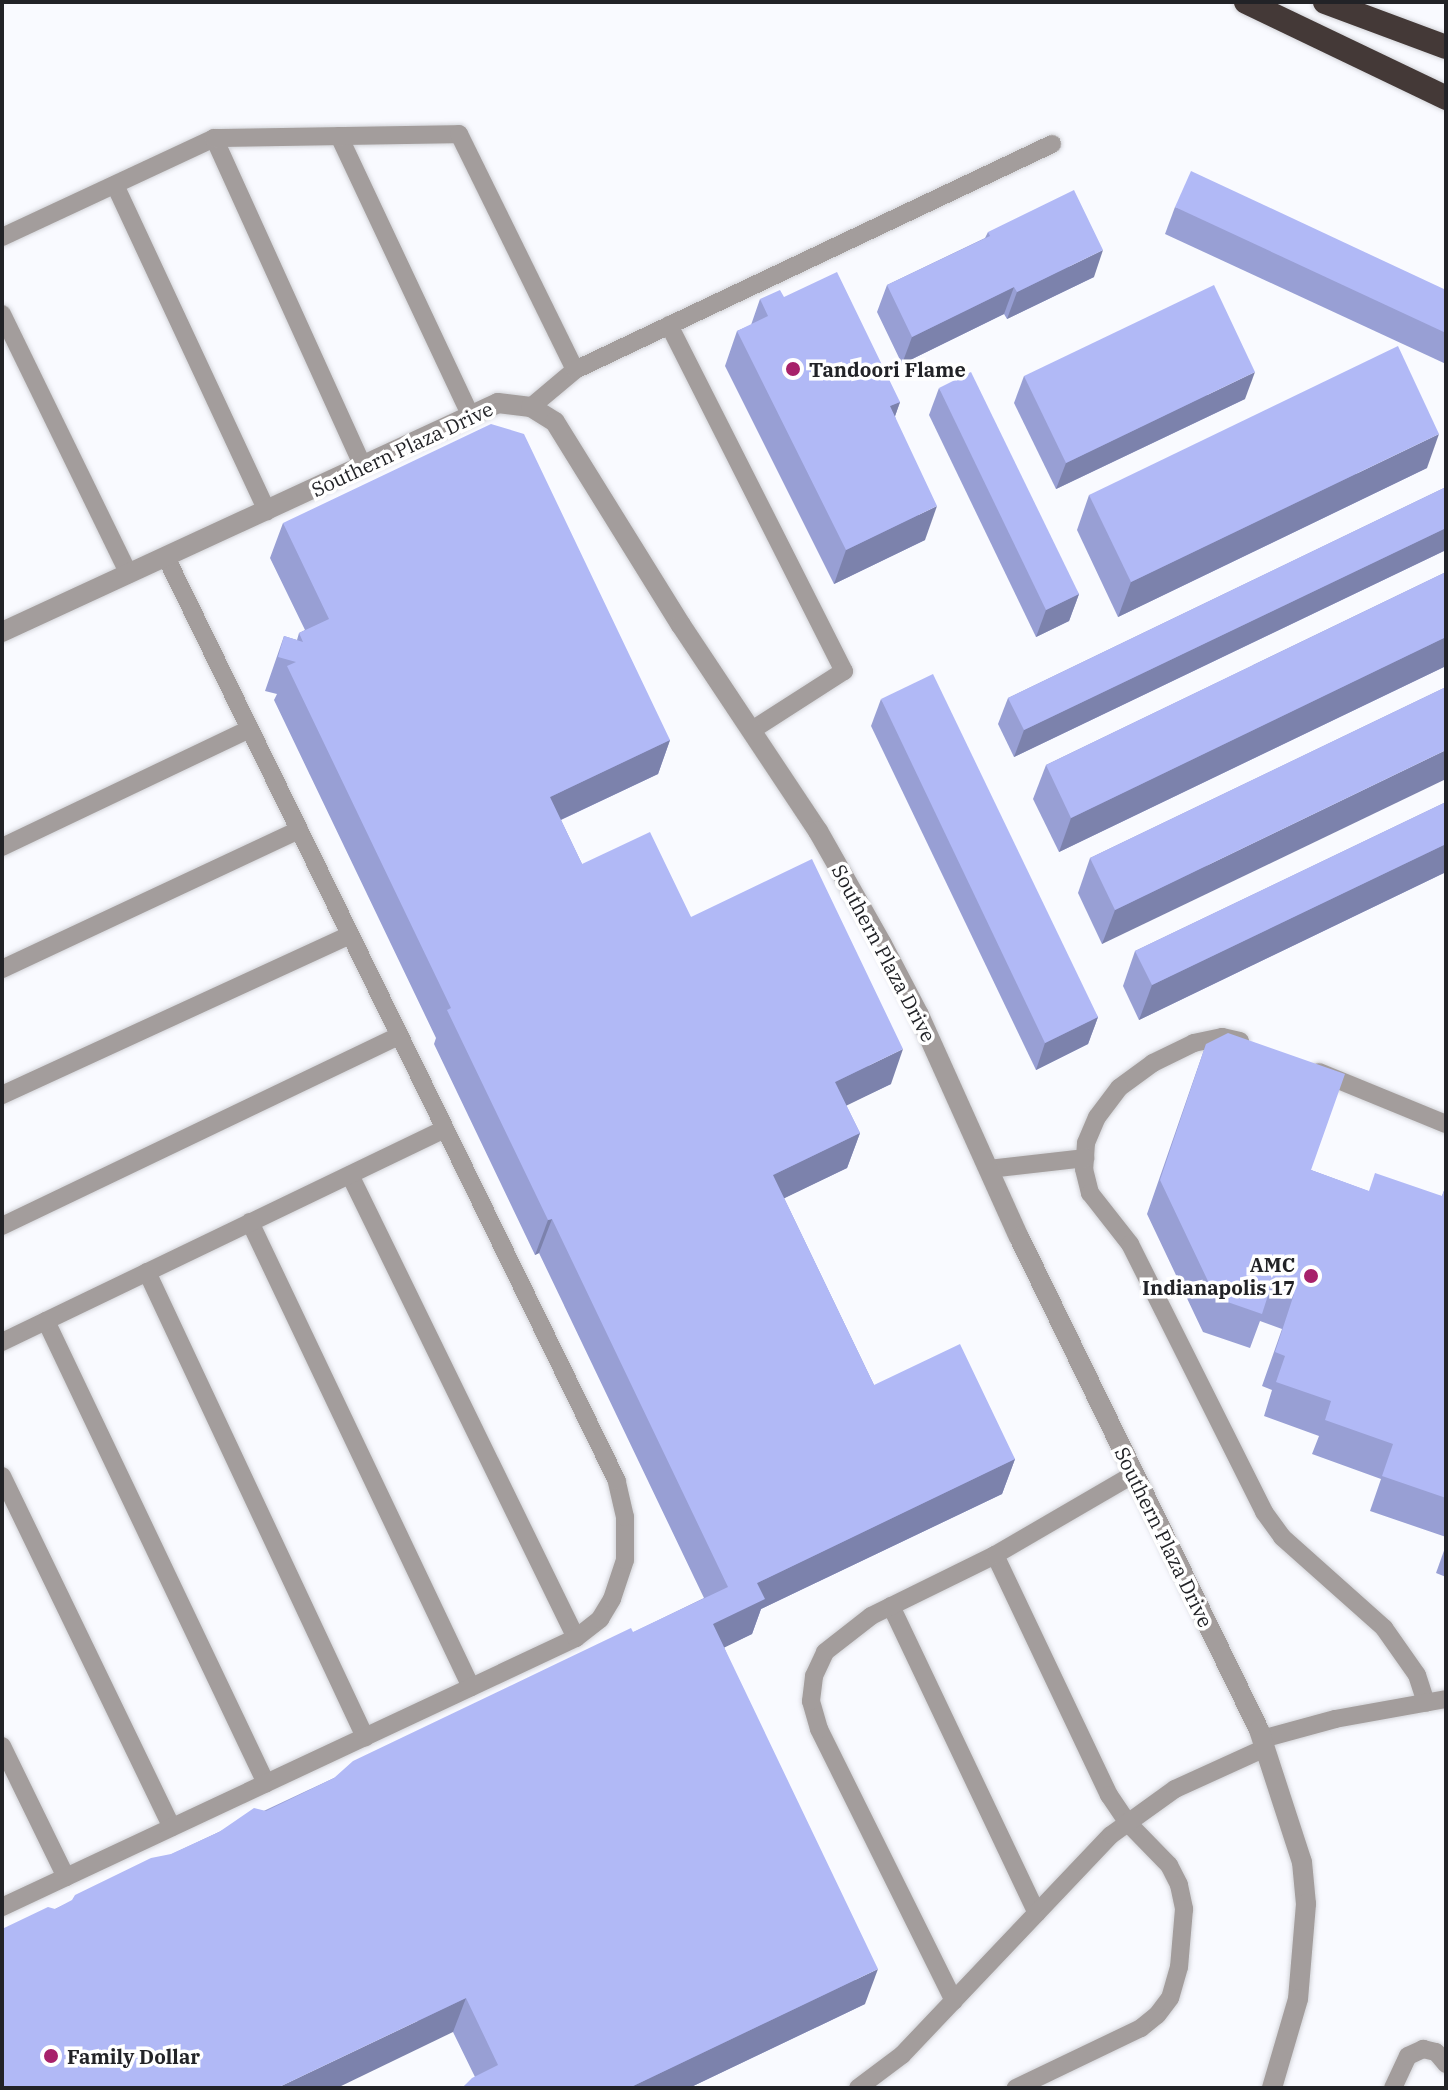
<!DOCTYPE html>
<style>
body{margin:0}
#map{position:relative;width:1448px;height:2090px;overflow:hidden;background:#f9faff;font-family:"IBM Plex Serif",serif}
div>[style]{position:absolute}
.roads{filter:drop-shadow(0 0 2px #d2d3d8) drop-shadow(0 0 2px #d2d3d8)}
.lane>*{height:18px;margin:-9px;padding:0 9px;transform-origin:9px;border-radius:9px;background:#a39d9c}
.street>*{height:20px;margin:-10px;padding:0 10px;transform-origin:10px;border-radius:10px;background:#a39d9c}
.highway>*{height:24px;margin:-12px;padding:0 12px;transform-origin:12px;border-radius:12px;background:#443937}
.wall>*{inset:0;background:#989fd4}
.shaded-wall>*{inset:0;background:#7c82ac}
.building>*{inset:0;background:#b1b9f6}
.dots>*{width:22px;height:22px;translate:-50% -50%;box-sizing:border-box;border:4px solid #fff;border-radius:50%}
span{translate:-50% -50%;white-space:nowrap;text-align:center;line-height:1.15;-webkit-text-stroke:7px #fff;paint-order:stroke}
.poi-label{font-size:20px;color:#222327;font-weight:700}
.left{translate:0 -50%;text-align:left}
.right{translate:-100% -50%;text-align:right}
.street-label{font-size:20px;color:#222327}
.frame{position:absolute;inset:0;border:4px solid #222327;pointer-events:none}
</style>
<div id="map">
<div class="roads">
<div class="lane">
<i style="left:339px;top:136px;width:310px;rotate:64.8deg"></i>
<i style="left:214px;top:138px;width:361px;rotate:65.6deg"></i>
<i style="left:115px;top:185px;width:360px;rotate:65deg"></i>
<i style="left:2px;top:237px;width:234px;rotate:-25deg"></i>
<i style="left:214px;top:138px;width:245px;rotate:-0.9deg"></i>
<i style="left:459px;top:134px;width:263px;rotate:63.8deg"></i>
<i style="left:575px;top:370px;width:57px;rotate:139.9deg"></i>
<i style="left:2px;top:314px;width:289px;rotate:64deg"></i>
<i style="left:669px;top:325px;width:388px;rotate:63.2deg"></i>
<i style="left:844px;top:671px;width:109px;rotate:147.3deg"></i>
<i style="left:575px;top:370px;width:528px;rotate:-25.35deg"></i>
<i style="left:2px;top:847px;width:274px;rotate:-25.5deg"></i>
<i style="left:2px;top:969px;width:328px;rotate:-25.1deg"></i>
<i style="left:1240px;top:1041px;width:18px;rotate:-167deg"></i>
<i style="left:1222px;top:1037px;width:29px;rotate:168deg"></i>
<i style="left:1194px;top:1043px;width:46px;rotate:154deg"></i>
<i style="left:1153px;top:1063px;width:42px;rotate:143.7deg"></i>
<i style="left:1119px;top:1088px;width:36px;rotate:127deg"></i>
<i style="left:1097px;top:1117px;width:28px;rotate:113deg"></i>
<i style="left:1086px;top:1143px;width:26px;rotate:94deg"></i>
<i style="left:1084px;top:1169px;width:25px;rotate:76deg"></i>
<i style="left:1090px;top:1193px;width:65px;rotate:51.9deg"></i>
<i style="left:1130px;top:1244px;width:300px;rotate:63.4deg"></i>
<i style="left:1264px;top:1512px;width:31px;rotate:54deg"></i>
<i style="left:1282px;top:1537px;width:137px;rotate:41.7deg"></i>
<i style="left:1384px;top:1628px;width:57px;rotate:54.9deg"></i>
<i style="left:1417px;top:1675px;width:29px;rotate:72deg"></i>
<i style="left:1319px;top:1072px;width:137px;rotate:22.3deg"></i>
<i style="left:2px;top:1095px;width:383px;rotate:-24.7deg"></i>
<i style="left:989px;top:1169px;width:97px;rotate:-6.5deg"></i>
<i style="left:350px;top:1175px;width:515px;rotate:63.98deg"></i>
<i style="left:250px;top:1222px;width:515px;rotate:64.58deg"></i>
<i style="left:2px;top:1226px;width:440px;rotate:-25.6deg"></i>
<i style="left:147px;top:1272px;width:514px;rotate:64.88deg"></i>
<i style="left:46px;top:1321px;width:512px;rotate:64.54deg"></i>
<i style="left:2px;top:1342px;width:491px;rotate:-25.7deg"></i>
<i style="left:2px;top:1476px;width:390px;rotate:64.2deg"></i>
<i style="left:995px;top:1555px;width:266px;rotate:64.6deg"></i>
<i style="left:1109px;top:1795px;width:32px;rotate:56deg"></i>
<i style="left:1127px;top:1822px;width:60px;rotate:45.7deg"></i>
<i style="left:1169px;top:1865px;width:22px;rotate:63deg"></i>
<i style="left:1179px;top:1885px;width:25px;rotate:78deg"></i>
<i style="left:1184px;top:1909px;width:58px;rotate:94.9deg"></i>
<i style="left:1179px;top:1967px;width:32px;rotate:106deg"></i>
<i style="left:1170px;top:1998px;width:21px;rotate:127deg"></i>
<i style="left:1157px;top:2015px;width:21px;rotate:141deg"></i>
<i style="left:1141px;top:2028px;width:139px;rotate:154.4deg"></i>
<i style="left:891px;top:1606px;width:340px;rotate:64.6deg"></i>
<i style="left:1262px;top:1739px;width:76px;rotate:-15.3deg"></i>
<i style="left:1335px;top:1719px;width:113px;rotate:-10.2deg"></i>
<i style="left:2px;top:1746px;width:146px;rotate:64deg"></i>
<i style="left:2px;top:1907px;width:634px;rotate:-25.11deg"></i>
<i style="left:576px;top:1638px;width:31px;rotate:-38deg"></i>
<i style="left:600px;top:1619px;width:23px;rotate:-59deg"></i>
<i style="left:612px;top:1599px;width:41px;rotate:-71.6deg"></i>
<i style="left:625px;top:1560px;width:43px;rotate:-90deg"></i>
<i style="left:625px;top:1517px;width:37px;rotate:-103deg"></i>
<i style="left:617px;top:1481px;width:1028px;rotate:-116.02deg"></i>
<i style="left:954px;top:2001px;width:304px;rotate:-116.4deg"></i>
<i style="left:819px;top:1729px;width:29px;rotate:-106deg"></i>
<i style="left:811px;top:1701px;width:25px;rotate:-83deg"></i>
<i style="left:814px;top:1676px;width:26px;rotate:-65deg"></i>
<i style="left:825px;top:1652px;width:58px;rotate:-38deg"></i>
<i style="left:871px;top:1616px;width:138px;rotate:-26.2deg"></i>
<i style="left:995px;top:1555px;width:161px;rotate:-30.2deg"></i>
<i style="left:858px;top:2088px;width:55px;rotate:-36.9deg"></i>
<i style="left:902px;top:2055px;width:303px;rotate:-46.5deg"></i>
<i style="left:1111px;top:1835px;width:79px;rotate:-35.7deg"></i>
<i style="left:1175px;top:1789px;width:99px;rotate:-24.5deg"></i>
<i style="left:1393px;top:2088px;width:35px;rotate:-65deg"></i>
<i style="left:1408px;top:2056px;width:17px;rotate:-25deg"></i>
<i style="left:1423px;top:2049px;width:13px;rotate:13deg"></i>
<i style="left:1436px;top:2052px;width:16px;rotate:50deg"></i>
</div>
<div class="street">
<i style="left:2px;top:632px;width:546px;rotate:-24.78deg"></i>
<i style="left:498px;top:403px;width:33px;rotate:7deg"></i>
<i style="left:531px;top:407px;width:28px;rotate:32deg"></i>
<i style="left:555px;top:422px;width:239px;rotate:58.2deg"></i>
<i style="left:681px;top:625px;width:247px;rotate:56.4deg"></i>
<i style="left:818px;top:831px;width:130px;rotate:60.5deg"></i>
<i style="left:882px;top:944px;width:80px;rotate:62.5deg"></i>
<i style="left:919px;top:1015px;width:243px;rotate:65.8deg"></i>
<i style="left:1019px;top:1237px;width:548px;rotate:64.04deg"></i>
<i style="left:1259px;top:1730px;width:139px;rotate:72deg"></i>
<i style="left:1302px;top:1862px;width:42px;rotate:84.6deg"></i>
<i style="left:1306px;top:1904px;width:95px;rotate:94.8deg"></i>
<i style="left:1298px;top:1999px;width:93px;rotate:106.3deg"></i>
</div>
<div class="highway">
<i style="left:1246px;top:2px;width:222px;rotate:25.6deg"></i>
<i style="left:1325px;top:2px;width:129px;rotate:20.4deg"></i>
</div>
</div>
<div class="wall">
<i style="clip-path:polygon(1175px 207px,1446px 290px,1446px 364px,1165px 234px)"></i>
<i style="clip-path:polygon(988px 232px,1094px 277px,1007px 319px,1004px 314px,902px 364px,877px 312px,887px 285px,985px 238px)"></i>
<i style="clip-path:polygon(760px 299px,900px 402px,895px 416px,925px 540px,834px 584px,725px 366px,737px 331px,751px 325px)"></i>
<i style="clip-path:polygon(1024px 376px,1245px 399px,1056px 489px,1014px 403px)"></i>
<i style="clip-path:polygon(939px 388px,1079px 594px,1069px 621px,1036px 637px,929px 415px)"></i>
<i style="clip-path:polygon(1427px 468px,1118px 617px,1077px 530px,1089px 495px)"></i>
<i style="clip-path:polygon(1446px 487px,1446px 550px,1014px 757px,998px 724px,1008px 698px)"></i>
<i style="clip-path:polygon(283px 523px,670px 740px,658px 774px,561px 820px,582px 864px,691px 917px,891px 1084px,846px 1105px,860px 1133px,847px 1168px,784px 1198px,874px 1385px,1015px 1459px,1002px 1494px,761px 1609px,752px 1634px,724px 1647px,865px 2004px,689px 2088px,462px 2088px,475px 2077px,453px 2032px,55px 1909px,334px 1778px,704px 1598px,539px 1253px,535px 1255px,434px 1044px,436px 1038px,274px 700px,277px 694px,265px 691px,284px 636px,297px 640px,299px 633px,305px 630px,270px 558px)"></i>
<i style="clip-path:polygon(1446px 572px,1446px 666px,1059px 852px,1033px 799px,1046px 765px)"></i>
<i style="clip-path:polygon(1446px 687px,1102px 944px,1078px 893px,1090px 858px)"></i>
<i style="clip-path:polygon(881px 699px,1098px 1017px,1088px 1044px,1036px 1070px,871px 726px)"></i>
<i style="clip-path:polygon(1446px 802px,1446px 872px,1139px 1020px,1123px 986px,1135px 951px)"></i>
<i style="clip-path:polygon(1206px 1044px,1311px 1170px,1368px 1191px,1442px 1196px,1446px 1185px,1446px 1537px,1370px 1511px,1381px 1479px,1312px 1454px,1319px 1436px,1264px 1416px,1272px 1390px,1262px 1386px,1282px 1329px,1260px 1321px,1250px 1348px,1203px 1332px,1147px 1214px)"></i>
<i style="clip-path:polygon(1446px 1545px,1446px 1577px,1436px 1573px)"></i>
</div>
<div class="shaded-wall">
<i style="clip-path:polygon(1103px 250px,1094px 277px,1007px 319px,1017px 292px)"></i>
<i style="clip-path:polygon(1014px 287px,1004px 314px,902px 364px,912px 337px)"></i>
<i style="clip-path:polygon(1255px 372px,1245px 399px,1056px 489px,1066px 463px)"></i>
<i style="clip-path:polygon(900px 402px,888px 436px,890px 406px)"></i>
<i style="clip-path:polygon(1439px 434px,1427px 468px,1118px 617px,1131px 582px)"></i>
<i style="clip-path:polygon(937px 506px,925px 540px,834px 584px,846px 550px)"></i>
<i style="clip-path:polygon(1446px 528px,1446px 550px,1014px 757px,1024px 730px)"></i>
<i style="clip-path:polygon(1079px 594px,1069px 621px,1036px 637px,1046px 610px)"></i>
<i style="clip-path:polygon(1446px 637px,1446px 666px,1059px 852px,1071px 818px)"></i>
<i style="clip-path:polygon(670px 740px,658px 774px,537px 831px,550px 797px)"></i>
<i style="clip-path:polygon(1446px 750px,1446px 779px,1102px 944px,1115px 910px)"></i>
<i style="clip-path:polygon(1446px 844px,1446px 872px,1139px 1020px,1152px 985px)"></i>
<i style="clip-path:polygon(1098px 1017px,1088px 1044px,1036px 1070px,1045px 1043px)"></i>
<i style="clip-path:polygon(903px 1049px,891px 1084px,823px 1117px,835px 1082px)"></i>
<i style="clip-path:polygon(860px 1133px,847px 1168px,760px 1210px,773px 1175px)"></i>
<i style="clip-path:polygon(552px 1219px,539px 1253px,535px 1255px,548px 1220px)"></i>
<i style="clip-path:polygon(1015px 1459px,1002px 1494px,761px 1609px,752px 1634px,701px 1659px,713px 1624px,757px 1583px)"></i>
<i style="clip-path:polygon(878px 1969px,865px 2004px,689px 2088px,629px 2088px)"></i>
<i style="clip-path:polygon(466px 1998px,453px 2032px,337px 2088px,277px 2088px)"></i>
</div>
<div class="building">
<i style="clip-path:polygon(1191px 171px,1446px 290px,1446px 333px,1175px 207px)"></i>
<i style="clip-path:polygon(1074px 190px,1103px 250px,1017px 292px,1014px 287px,912px 337px,887px 285px,990px 236px,988px 232px)"></i>
<i style="clip-path:polygon(837px 272px,900px 402px,890px 406px,937px 506px,846px 550px,737px 331px,768px 316px,760px 299px,780px 290px,784px 297px)"></i>
<i style="clip-path:polygon(1214px 285px,1255px 372px,1066px 463px,1024px 376px)"></i>
<i style="clip-path:polygon(1398px 346px,1439px 434px,1131px 582px,1089px 495px)"></i>
<i style="clip-path:polygon(971px 372px,1079px 594px,1046px 610px,939px 388px)"></i>
<i style="clip-path:polygon(491px 424px,524px 434px,670px 740px,550px 797px,582px 864px,650px 832px,691px 917px,812px 859px,903px 1049px,835px 1082px,860px 1133px,773px 1175px,874px 1385px,960px 1344px,1015px 1459px,757px 1583px,765px 1599px,713px 1624px,878px 1969px,629px 2088px,462px 2088px,472px 2078px,498px 2065px,466px 1998px,277px 2088px,2px 2088px,2px 1929px,48px 1907px,55px 1909px,72px 1900px,75px 1895px,151px 1858px,171px 1854px,219px 1832px,254px 1808px,266px 1811px,334px 1778px,353px 1761px,631px 1628px,633px 1632px,728px 1587px,552px 1219px,548px 1220px,447px 1010px,451px 1008px,287px 666px,296px 662px,278px 657px,284px 636px,303px 642px,299px 633px,329px 619px,283px 523px)"></i>
<i style="clip-path:polygon(1446px 487px,1446px 528px,1024px 730px,1008px 698px)"></i>
<i style="clip-path:polygon(1446px 572px,1446px 637px,1071px 818px,1046px 765px)"></i>
<i style="clip-path:polygon(933px 674px,1098px 1017px,1045px 1043px,881px 699px)"></i>
<i style="clip-path:polygon(1446px 687px,1446px 750px,1115px 910px,1090px 858px)"></i>
<i style="clip-path:polygon(1446px 802px,1446px 844px,1152px 985px,1135px 951px)"></i>
<i style="clip-path:polygon(1228px 1033px,1345px 1074px,1311px 1170px,1369px 1191px,1375px 1173px,1442px 1196px,1446px 1185px,1446px 1498px,1382px 1476px,1393px 1444px,1325px 1420px,1331px 1401px,1276px 1382px,1285px 1356px,1275px 1352px,1294px 1294px,1271px 1286px,1262px 1314px,1216px 1298px,1160px 1180px,1206px 1044px)"></i>
</div>
<div class="dots">
<i style="left:793px;top:369px;background:#a7216a"></i>
<i style="left:1311px;top:1276px;background:#a7216a"></i>
<i style="left:51px;top:2056px;background:#a7216a"></i>
</div>
<div class="poi-label">
<span class="left" style="left:809px;top:369px">Tandoori Flame</span>
<span class="right" style="left:1295px;top:1276px">AMC<br>Indianapolis 17</span>
<span class="left" style="left:67px;top:2056px">Family Dollar</span>
</div>
<div class="street-label">
<span style="left:402px;top:449px;rotate:-25deg">Southern Plaza Drive</span>
<span style="left:884px;top:953px;rotate:62deg">Southern Plaza Drive</span>
<span style="left:1164px;top:1537px;rotate:64deg">Southern Plaza Drive</span>
</div>
<div class="frame"></div>
</div>
